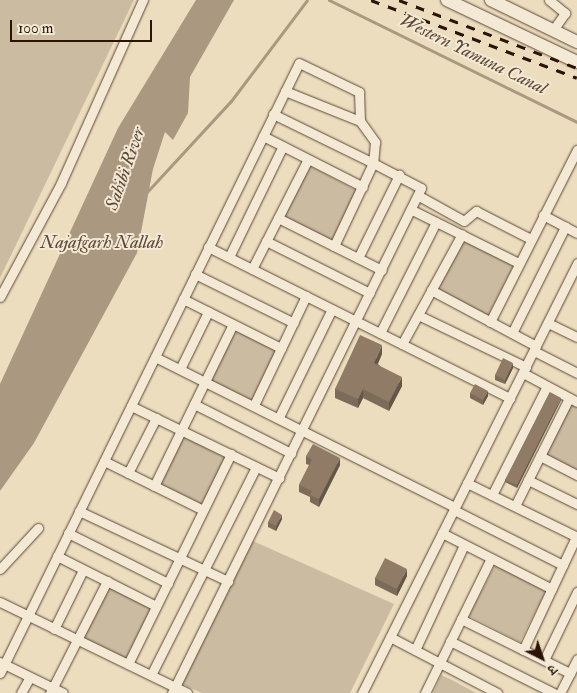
<!DOCTYPE html>
<meta charset="utf-8">
<style>
body{margin:0}
#map{position:relative;width:577px;height:693px;overflow:hidden;background:#ecddbf;font-family:"IM FELL Double Pica","Noto Serif Devanagari",serif}
div>[style]{position:absolute}
.green>*{inset:0;background:#cbbba0}
.water>*{inset:0;background:#ab9880}
.stream>*{height:3px;margin:-1.5px;padding:0 1.5px;transform-origin:1.5px;border-radius:1.5px;background:#ab9880}
.roads{filter:drop-shadow(0 0 1px #5c4634) drop-shadow(0 0 1px #5c4634)}
.street>*{height:9px;margin:-4.5px;padding:0 4.5px;transform-origin:4.5px;border-radius:4.5px;background:#f3e9d5}
.secondary>*{height:12px;margin:-6px;padding:0 6px;transform-origin:6px;border-radius:6px;background:#f3e9d5}
.rail>*{height:3px;margin-top:-1.5px;transform-origin:0;background:repeating-linear-gradient(90deg,#2c1306 0 9px,transparent 0 18px)}
.wall>*{inset:0;background:#7c6b58}
.shaded-wall>*{inset:0;background:#655747}
.building>*{inset:0;background:#907c66}
span{translate:-50% -50%;white-space:nowrap;text-align:center;line-height:1.15;-webkit-text-stroke:4px #f3e9d5;paint-order:stroke}
.water-label{font-size:18px;color:#5f4837;font-style:italic}
.north{position:absolute;left:517px;top:633px;width:50px;height:50px;-webkit-text-stroke:4px #f3e9d5;paint-order:stroke;rotate:139deg;font-size:14px;font-weight:700;line-height:20px;text-align:center;color:#2c1306}
.north::after{content:'';display:block;margin:auto;width:18px;height:22px;background:#2c1306;clip-path:polygon(50% 0,100% 100%,50% 72%,0 100%)}
.scale{position:absolute;left:10px;top:20px;width:142px;height:22px;box-sizing:border-box;border:2px solid #2c1306;border-top:0;padding-left:6px;font-size:15px;line-height:18px;white-space:nowrap;color:#2c1306;-webkit-text-stroke:4px #f3e9d5;paint-order:stroke}
</style>
<div id="map">
<div class="green">
<i style="clip-path:polygon(0 0,134px 0,0 278px)"></i>
<i style="clip-path:polygon(308px 165px,358px 191px,332px 241px,282px 215px)"></i>
<i style="clip-path:polygon(463px 239px,514px 265px,488px 316px,437px 290px)"></i>
<i style="clip-path:polygon(233px 328px,279px 350px,254px 402px,208px 380px)"></i>
<i style="clip-path:polygon(571px 404px,577px 407px,577px 471px,545px 455px)"></i>
<i style="clip-path:polygon(181px 432px,227px 454px,202px 506px,156px 484px)"></i>
<i style="clip-path:polygon(253px 541px,394px 604px,350px 693px,202px 693px,182px 684px)"></i>
<i style="clip-path:polygon(495px 565px,546px 591px,520px 642px,469px 616px)"></i>
<i style="clip-path:polygon(106px 586px,152px 608px,127px 660px,81px 638px)"></i>
<i style="clip-path:polygon(441px 675px,452px 680px,476px 693px,433px 693px)"></i>
</div>
<div class="water">
<i style="clip-path:polygon(196px 0,234px 0,190px 77px,188px 113px,173px 140px,165px 132px,153px 169px,137px 253px,34px 443px,0 491px,0 384px,118px 128px)"></i>
</div>
<div class="stream">
<i style="left:329px;top:0;width:276px;rotate:26.2deg"></i>
<i style="left:146px;top:193px;width:125px;rotate:-47.3deg"></i>
<i style="left:231px;top:101px;width:126px;rotate:-53deg"></i>
</div>
<div class="roads">
<div class="street">
<i style="left:549px;top:0;width:21px;rotate:39deg"></i>
<i style="left:565px;top:13px;width:21px;rotate:125deg"></i>
<i style="left:285px;top:91px;width:81px;rotate:21.8deg"></i>
<i style="left:273px;top:114px;width:111px;rotate:26.1deg"></i>
<i style="left:373px;top:163px;width:92px;rotate:115.2deg"></i>
<i style="left:263px;top:136px;width:112px;rotate:27deg"></i>
<i style="left:419px;top:196px;width:51px;rotate:29.1deg"></i>
<i style="left:464px;top:221px;width:16px;rotate:-40deg"></i>
<i style="left:476px;top:211px;width:62px;rotate:27deg"></i>
<i style="left:412px;top:210px;width:119px;rotate:26.4deg"></i>
<i style="left:543px;top:215px;width:38px;rotate:28deg"></i>
<i style="left:278px;top:218px;width:116px;rotate:26.6deg"></i>
<i style="left:266px;top:241px;width:116px;rotate:26.6deg"></i>
<i style="left:208px;top:247px;width:338px;rotate:26.6deg"></i>
<i style="left:229px;top:257px;width:123px;rotate:-64.1deg"></i>
<i style="left:358px;top:258px;width:93px;rotate:-63.7deg"></i>
<i style="left:252px;top:269px;width:123px;rotate:-63deg"></i>
<i style="left:195px;top:274px;width:110px;rotate:26.3deg"></i>
<i style="left:431px;top:290px;width:119px;rotate:28.1deg"></i>
<i style="left:0;top:297px;width:129px;rotate:-61.8deg"></i>
<i style="left:61px;top:183px;width:201px;rotate:-65.9deg"></i>
<i style="left:183px;top:299px;width:110px;rotate:26.6deg"></i>
<i style="left:418px;top:315px;width:120px;rotate:25.7deg"></i>
<i style="left:490px;top:322px;width:193px;rotate:-63.2deg"></i>
<i style="left:548px;top:323px;width:32px;rotate:26deg"></i>
<i style="left:380px;top:333px;width:124px;rotate:-63.2deg"></i>
<i style="left:512px;top:333px;width:119px;rotate:-63.4deg"></i>
<i style="left:402px;top:344px;width:125px;rotate:-61.4deg"></i>
<i style="left:534px;top:351px;width:48px;rotate:27.1deg"></i>
<i style="left:155px;top:357px;width:335px;rotate:26.6deg"></i>
<i style="left:180px;top:369px;width:64px;rotate:-63.8deg"></i>
<i style="left:523px;top:373px;width:61px;rotate:28.2deg"></i>
<i style="left:194px;top:404px;width:109px;rotate:26.8deg"></i>
<i style="left:254px;top:405px;width:121px;rotate:-64.5deg"></i>
<i style="left:131px;top:406px;width:165px;rotate:25.9deg"></i>
<i style="left:279px;top:417px;width:120px;rotate:-63.9deg"></i>
<i style="left:540px;top:456px;width:42px;rotate:27.2deg"></i>
<i style="left:104px;top:461px;width:110px;rotate:26.3deg"></i>
<i style="left:128px;top:473px;width:62px;rotate:-63deg"></i>
<i style="left:528px;top:480px;width:55px;rotate:26.1deg"></i>
<i style="left:467px;top:483px;width:123px;rotate:26.1deg"></i>
<i style="left:154px;top:486px;width:180px;rotate:-64deg"></i>
<i style="left:492px;top:495px;width:122px;rotate:-63.2deg"></i>
<i style="left:515px;top:506px;width:121px;rotate:-63.4deg"></i>
<i style="left:454px;top:510px;width:122px;rotate:26.8deg"></i>
<i style="left:79px;top:511px;width:165px;rotate:25.2deg"></i>
<i style="left:68px;top:533px;width:112px;rotate:26.6deg"></i>
<i style="left:442px;top:533px;width:123px;rotate:27deg"></i>
<i style="left:57px;top:556px;width:111px;rotate:26.8deg"></i>
<i style="left:0;top:569px;width:56px;rotate:-47.2deg"></i>
<i style="left:0;top:602px;width:208px;rotate:25.9deg"></i>
<i style="left:461px;top:619px;width:122px;rotate:26.4deg"></i>
<i style="left:54px;top:629px;width:66px;rotate:-63.8deg"></i>
<i style="left:390px;top:637px;width:121px;rotate:27.6deg"></i>
<i style="left:450px;top:641px;width:116px;rotate:26.6deg"></i>
<i style="left:415px;top:650px;width:116px;rotate:-65deg"></i>
<i style="left:523px;top:650px;width:125px;rotate:-64.9deg"></i>
<i style="left:544px;top:660px;width:76px;rotate:-64.1deg"></i>
<i style="left:0;top:662px;width:70px;rotate:26.2deg"></i>
<i style="left:128px;top:664px;width:234px;rotate:-63.9deg"></i>
<i style="left:0;top:673px;width:679px;rotate:-63.89deg"></i>
<i style="left:299px;top:63px;width:67px;rotate:25.8deg"></i>
<i style="left:359px;top:92px;width:29px;rotate:88deg"></i>
<i style="left:360px;top:121px;width:26px;rotate:54deg"></i>
<i style="left:375px;top:142px;width:21px;rotate:95deg"></i>
<i style="left:373px;top:163px;width:54px;rotate:27.5deg"></i>
<i style="left:421px;top:188px;width:563px;rotate:116.25deg"></i>
<i style="left:151px;top:675px;width:233px;rotate:-63.2deg"></i>
<i style="left:21px;top:693px;width:18px;rotate:-61deg"></i>
<i style="left:50px;top:693px;width:126px;rotate:-63deg"></i>
<i style="left:362px;top:693px;width:481px;rotate:-63.4deg"></i>
<i style="left:425px;top:693px;width:150px;rotate:-63.9deg"></i>
<i style="left:560px;top:693px;width:38px;rotate:-63deg"></i>
</div>
<div class="secondary">
<i style="left:447px;top:0;width:144px;rotate:25.5deg"></i>
<i style="left:491px;top:0;width:96px;rotate:26deg"></i>
</div>
</div>
<div class="rail">
<i style="left:371px;top:0;width:220px;rotate:20.7deg"></i>
<i style="left:399px;top:0;width:191px;rotate:20.9deg"></i>
</div>
<div class="wall">
<i style="clip-path:polygon(382px 354px,378px 364px,402px 386px,389px 411px,363px 398px,358px 408px,335px 398px,335px 389px)"></i>
<i style="clip-path:polygon(513px 368px,505px 384px,495px 380px,495px 375px)"></i>
<i style="clip-path:polygon(470px 393px,488px 396px,483px 405px,470px 398px)"></i>
<i style="clip-path:polygon(561px 400px,517px 488px,505px 482px,505px 480px)"></i>
<i style="clip-path:polygon(306px 456px,340px 465px,319px 507px,310px 502px,310px 497px,299px 492px,299px 485px,309px 465px,306px 464px)"></i>
<i style="clip-path:polygon(282px 519px,276px 531px,268px 527px,268px 522px)"></i>
<i style="clip-path:polygon(407px 576px,397px 596px,375px 585px,375px 578px)"></i>
</div>
<div class="shaded-wall">
<i style="clip-path:polygon(382px 345px,382px 354px,374px 371px,374px 363px)"></i>
<i style="clip-path:polygon(513px 363px,513px 368px,505px 384px,505px 380px)"></i>
<i style="clip-path:polygon(402px 377px,402px 386px,389px 411px,389px 402px)"></i>
<i style="clip-path:polygon(363px 389px,363px 398px,358px 408px,358px 399px)"></i>
<i style="clip-path:polygon(488px 391px,488px 396px,483px 405px,483px 400px)"></i>
<i style="clip-path:polygon(561px 398px,561px 400px,517px 488px,517px 485px)"></i>
<i style="clip-path:polygon(340px 458px,340px 465px,319px 507px,319px 499px)"></i>
<i style="clip-path:polygon(282px 515px,282px 519px,276px 531px,276px 526px)"></i>
<i style="clip-path:polygon(407px 569px,407px 576px,397px 596px,397px 589px)"></i>
</div>
<div class="building">
<i style="clip-path:polygon(360px 335px,382px 345px,374px 363px,402px 377px,389px 402px,363px 389px,358px 399px,335px 389px)"></i>
<i style="clip-path:polygon(503px 358px,513px 363px,505px 380px,495px 375px)"></i>
<i style="clip-path:polygon(475px 384px,488px 391px,483px 400px,470px 393px)"></i>
<i style="clip-path:polygon(550px 392px,561px 398px,517px 485px,505px 480px)"></i>
<i style="clip-path:polygon(313px 444px,340px 458px,319px 499px,310px 495px,312px 491px,299px 485px,312px 460px,306px 456px)"></i>
<i style="clip-path:polygon(274px 510px,282px 515px,276px 526px,268px 522px)"></i>
<i style="clip-path:polygon(385px 558px,407px 569px,397px 589px,375px 578px)"></i>
</div>
<div class="water-label">
<span style="left:473px;top:55px;rotate:26deg">Western Yamuna Canal</span>
<span style="left:126px;top:169px;rotate:-71deg">Sahibi River</span>
<span style="left:102px;top:243px">Najafgarh Nallah</span>
</div>
<div class="north">उ</div>
<div class="scale">100 m</div>
</div>
